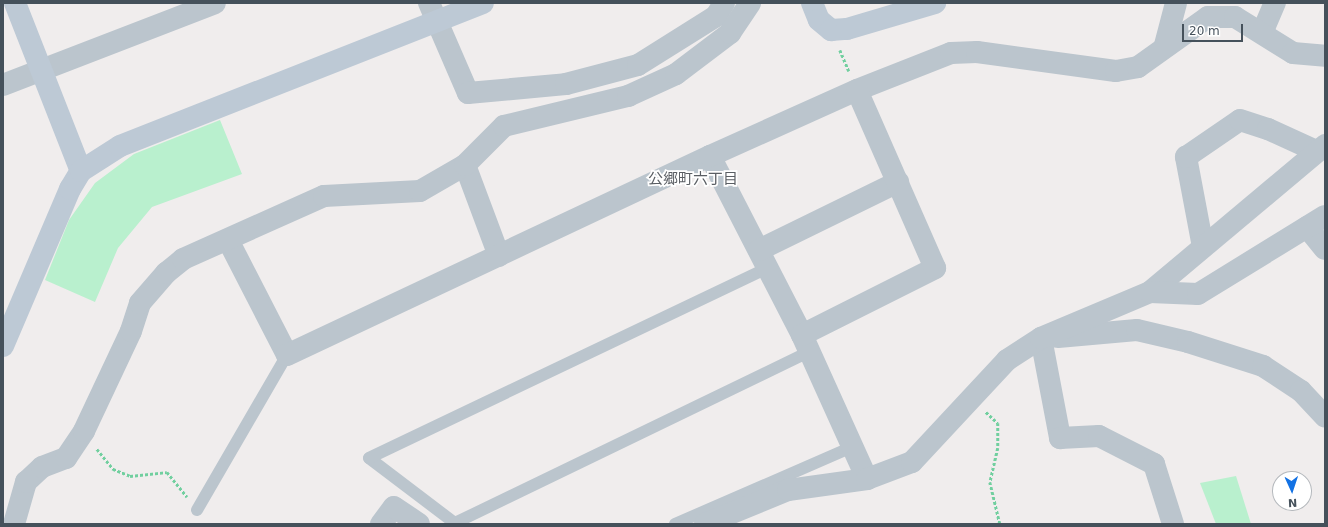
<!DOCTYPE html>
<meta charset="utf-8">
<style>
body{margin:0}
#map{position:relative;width:1328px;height:527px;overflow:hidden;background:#f0eded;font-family:"DejaVu Sans","Noto Sans JP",sans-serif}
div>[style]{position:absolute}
.green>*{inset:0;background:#b9f0ce}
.path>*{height:2.5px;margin-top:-1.25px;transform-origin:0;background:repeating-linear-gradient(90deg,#71cf9f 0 3px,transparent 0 5px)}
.lane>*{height:12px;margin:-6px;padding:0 6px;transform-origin:6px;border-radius:6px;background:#bbc5cd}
.street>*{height:22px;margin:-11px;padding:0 11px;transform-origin:11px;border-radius:11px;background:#bbc5cd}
.secondary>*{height:22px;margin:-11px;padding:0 11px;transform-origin:11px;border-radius:11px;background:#bdc9d5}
span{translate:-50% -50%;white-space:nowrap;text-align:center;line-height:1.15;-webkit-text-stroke:3.5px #fff;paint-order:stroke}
.neighbourhood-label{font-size:15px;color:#5a5e63}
.frame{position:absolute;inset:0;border:4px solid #45515b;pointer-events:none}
.north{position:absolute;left:1272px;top:471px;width:40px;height:40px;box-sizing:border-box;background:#fff;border:1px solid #b5b9bd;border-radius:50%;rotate:177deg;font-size:11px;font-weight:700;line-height:16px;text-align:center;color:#45515b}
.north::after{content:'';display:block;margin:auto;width:14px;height:18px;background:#1372e4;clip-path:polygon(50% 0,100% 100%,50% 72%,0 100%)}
.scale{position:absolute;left:1182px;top:24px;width:61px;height:18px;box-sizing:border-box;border:2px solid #45515b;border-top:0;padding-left:5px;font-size:12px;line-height:14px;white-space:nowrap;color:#45515b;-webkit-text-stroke:3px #fff;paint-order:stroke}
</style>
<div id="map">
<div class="green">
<i style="clip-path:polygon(220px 120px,242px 174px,152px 207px,118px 248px,95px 302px,45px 280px,69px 220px,95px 183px,134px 154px)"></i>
<i style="clip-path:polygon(1236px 476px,1251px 524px,1216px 524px,1200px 483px)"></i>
</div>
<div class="path">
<i style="left:840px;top:50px;width:23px;rotate:67deg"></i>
<i style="left:986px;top:412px;width:16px;rotate:43deg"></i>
<i style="left:998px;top:423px;width:25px;rotate:90deg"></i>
<i style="left:998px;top:448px;width:35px;rotate:103deg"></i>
<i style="left:990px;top:482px;width:43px;rotate:76.6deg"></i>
<i style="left:97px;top:449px;width:26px;rotate:51deg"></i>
<i style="left:113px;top:469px;width:18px;rotate:22deg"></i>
<i style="left:130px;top:476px;width:37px;rotate:-6deg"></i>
<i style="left:167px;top:472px;width:32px;rotate:51deg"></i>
</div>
<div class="lane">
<i style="left:197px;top:510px;width:179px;rotate:-59.9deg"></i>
<i style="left:455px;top:523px;width:393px;rotate:-25.8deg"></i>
<i style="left:456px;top:524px;width:109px;rotate:-142.8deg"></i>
<i style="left:369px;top:458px;width:442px;rotate:-25.5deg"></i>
<i style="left:675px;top:524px;width:193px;rotate:-23.5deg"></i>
</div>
<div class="street">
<i style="left:429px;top:3px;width:98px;rotate:66.6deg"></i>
<i style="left:468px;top:93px;width:98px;rotate:-5.2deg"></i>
<i style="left:566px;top:84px;width:74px;rotate:-14.8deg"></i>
<i style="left:638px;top:65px;width:92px;rotate:-32.1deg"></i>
<i style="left:716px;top:16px;width:15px;rotate:-58deg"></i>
<i style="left:1262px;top:33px;width:33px;rotate:-67deg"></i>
<i style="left:1165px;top:45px;width:43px;rotate:-75.3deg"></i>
<i style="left:3px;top:85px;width:227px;rotate:-21.1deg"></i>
<i style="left:710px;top:156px;width:201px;rotate:62.8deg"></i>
<i style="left:802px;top:335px;width:158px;rotate:65.7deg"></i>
<i style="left:465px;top:165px;width:97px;rotate:69.5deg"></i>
<i style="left:1307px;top:227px;width:28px;rotate:51deg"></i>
<i style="left:228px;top:240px;width:129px;rotate:62.8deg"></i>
<i style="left:287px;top:355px;width:467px;rotate:-25.2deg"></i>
<i style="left:710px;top:156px;width:161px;rotate:-24.2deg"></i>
<i style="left:857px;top:90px;width:101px;rotate:-21.5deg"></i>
<i style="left:951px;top:53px;width:26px;rotate:-2deg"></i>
<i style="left:977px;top:52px;width:140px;rotate:7.8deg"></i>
<i style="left:1116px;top:71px;width:22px;rotate:-10deg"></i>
<i style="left:1138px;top:67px;width:86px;rotate:-35.5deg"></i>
<i style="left:1208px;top:17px;width:27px"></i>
<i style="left:1235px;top:17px;width:68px;rotate:31.8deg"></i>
<i style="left:1293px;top:53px;width:32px;rotate:5deg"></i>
<i style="left:1203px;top:247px;width:92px;rotate:-100.7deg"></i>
<i style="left:1186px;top:157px;width:65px;rotate:-34.4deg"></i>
<i style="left:1240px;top:120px;width:29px;rotate:18deg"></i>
<i style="left:1268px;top:129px;width:53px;rotate:24.6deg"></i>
<i style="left:759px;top:250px;width:155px;rotate:-26.1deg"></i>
<i style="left:1150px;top:292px;width:229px;rotate:-40deg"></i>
<i style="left:802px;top:335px;width:149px;rotate:-26.7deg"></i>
<i style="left:935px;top:268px;width:194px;rotate:-113.7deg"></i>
<i style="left:1058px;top:337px;width:79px;rotate:-5.1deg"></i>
<i style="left:1137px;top:330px;width:52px;rotate:13.2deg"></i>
<i style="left:1188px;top:342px;width:79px;rotate:17.7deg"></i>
<i style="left:1263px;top:366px;width:45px;rotate:33.3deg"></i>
<i style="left:1301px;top:391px;width:35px;rotate:47deg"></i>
<i style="left:1041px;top:338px;width:102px;rotate:79.2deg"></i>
<i style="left:1060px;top:438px;width:39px;rotate:-3deg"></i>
<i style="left:1099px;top:436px;width:62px;rotate:27deg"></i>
<i style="left:1154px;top:464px;width:63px;rotate:72.4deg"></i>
<i style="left:14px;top:524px;width:44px;rotate:-74.1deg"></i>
<i style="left:26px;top:482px;width:22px;rotate:-43deg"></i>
<i style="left:42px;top:467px;width:26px;rotate:-21deg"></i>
<i style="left:66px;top:458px;width:32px;rotate:-56deg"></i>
<i style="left:84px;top:431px;width:110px;rotate:-64.8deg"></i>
<i style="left:131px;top:331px;width:29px;rotate:-72deg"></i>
<i style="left:140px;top:303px;width:40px;rotate:-49deg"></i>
<i style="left:166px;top:273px;width:22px;rotate:-39deg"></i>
<i style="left:183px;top:259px;width:154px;rotate:-24.1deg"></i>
<i style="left:324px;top:196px;width:96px;rotate:-3deg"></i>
<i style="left:420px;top:191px;width:52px;rotate:-30deg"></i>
<i style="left:465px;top:165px;width:55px;rotate:-45deg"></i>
<i style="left:504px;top:126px;width:128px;rotate:-13.6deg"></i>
<i style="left:628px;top:96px;width:53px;rotate:-24.6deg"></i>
<i style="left:676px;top:74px;width:68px;rotate:-37.2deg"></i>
<i style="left:730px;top:33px;width:36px;rotate:-56deg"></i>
<i style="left:381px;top:524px;width:21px;rotate:-53deg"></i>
<i style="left:394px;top:507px;width:30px;rotate:34deg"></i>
<i style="left:705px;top:524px;width:90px;rotate:-22.3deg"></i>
<i style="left:788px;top:490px;width:80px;rotate:-7.9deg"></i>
<i style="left:867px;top:479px;width:48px;rotate:-20.7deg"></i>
<i style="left:912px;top:462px;width:139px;rotate:-47deg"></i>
<i style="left:1007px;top:360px;width:40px;rotate:-32.9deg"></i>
<i style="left:1041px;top:338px;width:118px;rotate:-22.9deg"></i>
<i style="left:1150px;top:292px;width:48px;rotate:2.4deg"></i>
<i style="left:1198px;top:294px;width:149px;rotate:-31.6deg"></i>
</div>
<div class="secondary">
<i style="left:15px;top:3px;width:180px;rotate:68.6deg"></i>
<i style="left:812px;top:3px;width:18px;rotate:68deg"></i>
<i style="left:819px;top:20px;width:16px;rotate:40deg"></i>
<i style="left:831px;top:30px;width:16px;rotate:-4deg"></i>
<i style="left:847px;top:29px;width:92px;rotate:-16.5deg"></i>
<i style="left:3px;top:346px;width:171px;rotate:-66.9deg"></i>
<i style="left:70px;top:189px;width:21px;rotate:-59deg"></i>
<i style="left:81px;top:171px;width:46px;rotate:-32.7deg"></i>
<i style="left:120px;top:146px;width:390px;rotate:-21.5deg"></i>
</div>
<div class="neighbourhood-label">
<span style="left:693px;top:180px">公郷町六丁目</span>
</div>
<div class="frame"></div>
<div class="north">N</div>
<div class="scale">20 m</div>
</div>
